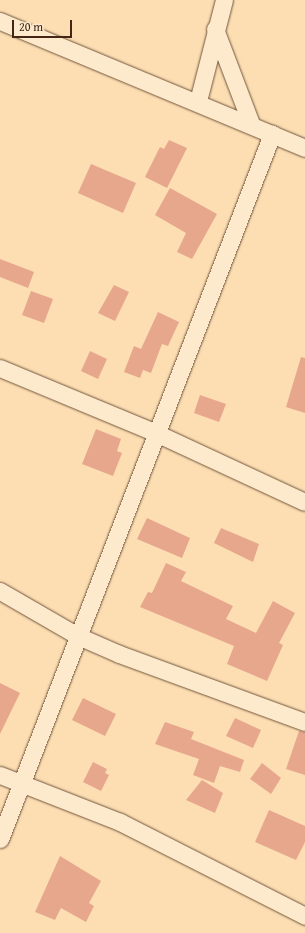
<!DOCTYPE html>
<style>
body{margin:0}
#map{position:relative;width:305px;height:933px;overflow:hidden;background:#fcdeb2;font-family:"Gentium Book Plus",serif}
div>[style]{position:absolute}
.building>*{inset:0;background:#e7a78d}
.roads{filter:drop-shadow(0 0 1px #73543c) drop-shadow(0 0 1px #73543c)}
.street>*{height:17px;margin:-8.5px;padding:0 8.5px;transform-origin:8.5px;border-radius:8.5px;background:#fdeacd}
span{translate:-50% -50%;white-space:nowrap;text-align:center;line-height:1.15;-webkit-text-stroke:3px #fdeacd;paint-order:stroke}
.scale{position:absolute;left:12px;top:20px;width:60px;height:18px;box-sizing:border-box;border:2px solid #452615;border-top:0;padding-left:5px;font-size:12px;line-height:14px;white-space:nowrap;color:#452615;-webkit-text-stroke:3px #fdeacd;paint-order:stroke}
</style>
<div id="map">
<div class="building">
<i style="clip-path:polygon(169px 140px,187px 148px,167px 188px,145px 177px,160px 147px,164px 149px)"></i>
<i style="clip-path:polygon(91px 164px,136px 183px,123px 213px,78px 193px)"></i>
<i style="clip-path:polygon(170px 188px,217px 214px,192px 259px,177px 252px,186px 233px,155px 215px)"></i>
<i style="clip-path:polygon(0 259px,34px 272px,28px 288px,0 277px)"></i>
<i style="clip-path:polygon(114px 285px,129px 292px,115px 321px,98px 313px)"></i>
<i style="clip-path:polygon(31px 291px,53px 299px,44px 323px,22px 315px)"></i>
<i style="clip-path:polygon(158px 312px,179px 322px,168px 346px,162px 344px,151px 373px,143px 370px,140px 378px,124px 372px,134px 346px,141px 349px)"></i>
<i style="clip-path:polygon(90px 351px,107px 359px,98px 379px,81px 371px)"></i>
<i style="clip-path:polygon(301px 357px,305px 358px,305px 413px,286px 407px)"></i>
<i style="clip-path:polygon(200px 395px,226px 404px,219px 422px,194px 413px)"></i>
<i style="clip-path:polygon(96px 429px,121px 439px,117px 451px,122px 453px,113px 476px,82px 464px)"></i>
<i style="clip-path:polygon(147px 518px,190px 538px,182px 558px,137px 539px)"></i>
<i style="clip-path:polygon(221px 528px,259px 544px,253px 562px,214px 543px)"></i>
<i style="clip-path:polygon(166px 563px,186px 572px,181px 581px,233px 606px,226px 619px,256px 633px,273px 601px,295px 613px,279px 643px,283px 645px,267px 681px,227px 664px,234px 646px,140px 607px,148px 592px,152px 593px)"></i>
<i style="clip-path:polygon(0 683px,20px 693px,0 734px)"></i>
<i style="clip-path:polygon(83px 698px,116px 714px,105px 736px,72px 720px)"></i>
<i style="clip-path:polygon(235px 718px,261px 730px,253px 748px,226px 736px)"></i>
<i style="clip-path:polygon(165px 722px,194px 732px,191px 739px,244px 760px,240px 772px,220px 766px,214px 783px,193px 775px,199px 759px,155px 744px)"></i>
<i style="clip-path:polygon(299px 731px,305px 732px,305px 775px,286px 769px)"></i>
<i style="clip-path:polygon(93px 762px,107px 769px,105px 773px,109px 775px,101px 791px,83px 782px)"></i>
<i style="clip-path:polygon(262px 763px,281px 778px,271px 794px,250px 779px)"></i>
<i style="clip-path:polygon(202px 780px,223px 793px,215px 813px,186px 800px)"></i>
<i style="clip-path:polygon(269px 810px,305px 826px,305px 842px,296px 860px,255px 842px)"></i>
<i style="clip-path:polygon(60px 856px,101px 881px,89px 903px,94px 906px,86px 922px,61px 908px,55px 920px,35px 912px)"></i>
</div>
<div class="roads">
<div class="street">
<i style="left:0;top:21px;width:330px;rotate:22.6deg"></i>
<i style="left:215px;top:29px;width:102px;rotate:69.2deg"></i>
<i style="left:198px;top:101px;width:104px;rotate:-75.6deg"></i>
<i style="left:0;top:368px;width:167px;rotate:22.6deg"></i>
<i style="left:154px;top:432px;width:166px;rotate:24.9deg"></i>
<i style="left:0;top:591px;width:90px;rotate:30deg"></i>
<i style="left:78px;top:636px;width:45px;rotate:23.7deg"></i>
<i style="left:119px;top:654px;width:198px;rotate:20.1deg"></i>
<i style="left:0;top:775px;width:129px;rotate:21.4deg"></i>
<i style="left:120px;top:822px;width:208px;rotate:26.9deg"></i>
<i style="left:0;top:839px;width:756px;rotate:-68.9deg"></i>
</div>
</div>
<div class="scale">20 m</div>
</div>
